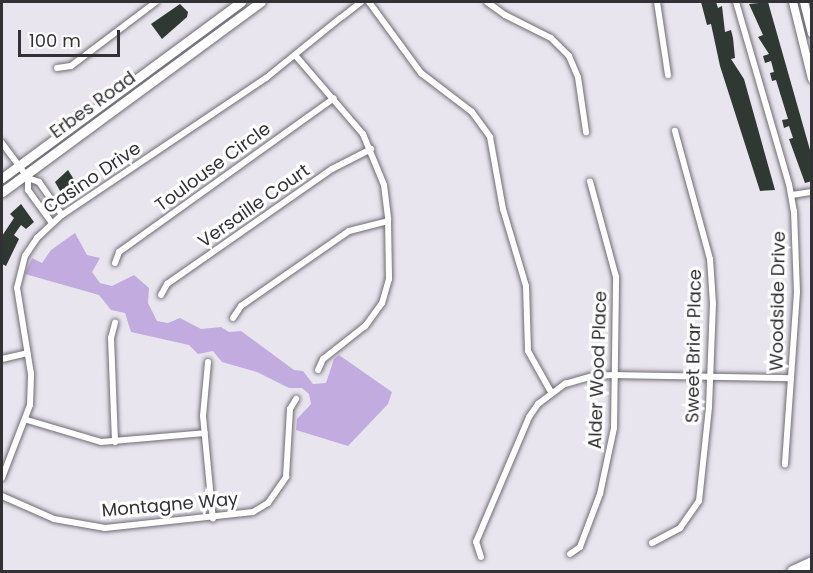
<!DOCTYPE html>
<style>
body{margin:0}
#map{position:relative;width:813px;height:573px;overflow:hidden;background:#e9e5ee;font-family:Poppins,sans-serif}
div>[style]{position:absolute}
.green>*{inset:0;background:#c1abdf}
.building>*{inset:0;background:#303834}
.roads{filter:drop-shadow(0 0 2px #6e6b73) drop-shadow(0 0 2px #6e6b73)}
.minor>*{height:6px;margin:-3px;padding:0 3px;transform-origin:3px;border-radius:3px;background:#fff}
.tertiary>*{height:8px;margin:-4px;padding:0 4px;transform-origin:4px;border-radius:4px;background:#fff}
.secondary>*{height:9px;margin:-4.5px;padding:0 4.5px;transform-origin:4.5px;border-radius:4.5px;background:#fff}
.motorway>*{height:12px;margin:-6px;padding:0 6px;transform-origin:6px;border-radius:6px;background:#fff}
span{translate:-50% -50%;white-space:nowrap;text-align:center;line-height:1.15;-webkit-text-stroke:6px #fff;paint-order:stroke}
.street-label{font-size:18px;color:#323134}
.frame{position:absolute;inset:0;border:3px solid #323134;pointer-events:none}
.scale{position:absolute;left:18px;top:30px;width:102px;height:27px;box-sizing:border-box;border:3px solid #323134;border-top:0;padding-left:8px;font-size:18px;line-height:21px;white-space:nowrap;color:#323134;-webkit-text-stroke:4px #fff;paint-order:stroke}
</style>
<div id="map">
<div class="green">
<i style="clip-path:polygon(75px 233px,87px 255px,100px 258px,92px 272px,100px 283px,112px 286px,134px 275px,149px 288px,148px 303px,157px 321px,168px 323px,180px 318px,201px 329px,221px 327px,229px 332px,241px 331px,294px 370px,303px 371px,313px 384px,326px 383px,334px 359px,339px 355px,392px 392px,388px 404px,348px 446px,296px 430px,297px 419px,311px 404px,309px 394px,302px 388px,289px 388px,257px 372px,222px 362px,213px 351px,198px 354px,189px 345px,131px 332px,125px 313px,111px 310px,99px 295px,25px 274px,32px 258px,42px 263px,51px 250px)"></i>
</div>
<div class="building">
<i style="clip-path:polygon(701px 2px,716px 2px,718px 8px,722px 6px,725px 32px,731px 30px,733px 38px,735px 58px,731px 59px,744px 79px,775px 190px,760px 191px,720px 66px,711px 24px,707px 25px)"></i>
<i style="clip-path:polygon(768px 2px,812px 157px,812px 181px,805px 183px,789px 139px,793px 138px,789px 126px,784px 128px,782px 120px,788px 119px,776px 80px,772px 81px,770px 73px,774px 72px,771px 61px,765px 63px,763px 56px,769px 54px,758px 37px,763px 35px,749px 4px)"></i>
<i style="clip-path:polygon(180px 4px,188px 12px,187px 17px,162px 39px,151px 24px)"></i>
<i style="clip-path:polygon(68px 170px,80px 189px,64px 198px,55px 182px)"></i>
<i style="clip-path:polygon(21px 204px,34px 222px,26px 229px,21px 225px,14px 235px,19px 239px,6px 266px,2px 264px,2px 236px,14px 218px,10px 214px)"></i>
</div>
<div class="roads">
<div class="minor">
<i style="left:369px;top:2px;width:88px;rotate:53.8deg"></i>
<i style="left:421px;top:73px;width:64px;rotate:37.4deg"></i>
<i style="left:472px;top:112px;width:31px;rotate:54deg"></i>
<i style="left:490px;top:137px;width:73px;rotate:79.8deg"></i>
<i style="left:503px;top:209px;width:80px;rotate:73.4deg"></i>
<i style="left:526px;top:286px;width:65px;rotate:88.2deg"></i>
<i style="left:528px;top:351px;width:47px;rotate:60.7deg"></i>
<i style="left:487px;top:2px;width:22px;rotate:36deg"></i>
<i style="left:505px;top:15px;width:51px;rotate:26.6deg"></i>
<i style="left:551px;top:38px;width:25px;rotate:45deg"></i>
<i style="left:569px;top:56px;width:23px;rotate:67deg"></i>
<i style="left:578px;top:77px;width:56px;rotate:81.7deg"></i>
<i style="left:657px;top:2px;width:74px;rotate:81.4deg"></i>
<i style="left:736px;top:2px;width:190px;rotate:73.8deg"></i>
<i style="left:789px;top:184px;width:27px;rotate:80deg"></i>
<i style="left:794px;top:211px;width:81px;rotate:87.9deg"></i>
<i style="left:797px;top:292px;width:173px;rotate:94deg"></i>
<i style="left:342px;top:17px;width:24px;rotate:-38deg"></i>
<i style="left:295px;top:55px;width:104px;rotate:49.3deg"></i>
<i style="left:363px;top:134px;width:55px;rotate:67.6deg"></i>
<i style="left:384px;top:185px;width:35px;rotate:83deg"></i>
<i style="left:388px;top:220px;width:59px;rotate:89deg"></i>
<i style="left:389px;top:279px;width:25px;rotate:106deg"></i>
<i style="left:382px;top:303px;width:29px;rotate:126deg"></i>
<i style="left:365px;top:326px;width:53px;rotate:141.8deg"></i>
<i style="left:323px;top:359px;width:12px;rotate:114deg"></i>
<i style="left:57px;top:68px;width:14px;rotate:-8deg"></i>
<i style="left:71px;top:66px;width:106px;rotate:-37deg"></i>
<i style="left:2px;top:143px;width:44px;rotate:53.4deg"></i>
<i style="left:28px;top:178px;width:12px;rotate:20deg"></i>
<i style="left:39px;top:182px;width:40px;rotate:55.1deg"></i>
<i style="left:28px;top:178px;width:12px;rotate:90deg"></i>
<i style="left:28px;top:190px;width:41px;rotate:54deg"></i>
<i style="left:792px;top:195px;width:20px;rotate:-9deg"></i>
<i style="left:115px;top:263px;width:12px;rotate:-70deg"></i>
<i style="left:119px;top:252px;width:264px;rotate:-35.6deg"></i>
<i style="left:161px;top:295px;width:13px;rotate:-61deg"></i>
<i style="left:167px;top:284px;width:201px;rotate:-34.9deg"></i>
<i style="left:332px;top:169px;width:44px;rotate:-27.1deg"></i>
<i style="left:233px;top:318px;width:14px;rotate:-56deg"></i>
<i style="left:241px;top:306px;width:131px;rotate:-34.8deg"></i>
<i style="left:349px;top:231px;width:40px;rotate:-14.4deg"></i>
<i style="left:2px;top:359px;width:26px;rotate:-13deg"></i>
<i style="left:208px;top:362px;width:54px;rotate:95.3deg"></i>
<i style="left:203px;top:416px;width:103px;rotate:84.5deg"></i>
<i style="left:27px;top:420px;width:77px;rotate:16.6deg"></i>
<i style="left:101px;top:442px;width:104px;rotate:-4.9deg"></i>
<i style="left:115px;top:442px;width:104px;rotate:-92.2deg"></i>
<i style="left:111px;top:338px;width:16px;rotate:-75deg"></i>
<i style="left:2px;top:478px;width:78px;rotate:-69deg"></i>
<i style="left:30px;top:405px;width:31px;rotate:-88deg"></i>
<i style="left:31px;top:374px;width:87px;rotate:-99.2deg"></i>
<i style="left:17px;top:288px;width:33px;rotate:-76deg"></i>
<i style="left:25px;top:256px;width:22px;rotate:-56deg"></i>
<i style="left:37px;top:238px;width:34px;rotate:-43deg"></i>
<i style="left:62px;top:215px;width:246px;rotate:-33.9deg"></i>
<i style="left:266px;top:78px;width:95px;rotate:-39deg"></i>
<i style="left:2px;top:496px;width:57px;rotate:23.9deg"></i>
<i style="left:54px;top:519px;width:52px;rotate:10deg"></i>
<i style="left:105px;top:528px;width:149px;rotate:-6.2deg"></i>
<i style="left:253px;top:512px;width:17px;rotate:-31deg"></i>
<i style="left:268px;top:503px;width:32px;rotate:-55deg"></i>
<i style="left:286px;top:477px;width:68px;rotate:-86.6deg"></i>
<i style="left:290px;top:409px;width:12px;rotate:-59deg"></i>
<i style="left:652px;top:543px;width:32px;rotate:-28deg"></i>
<i style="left:680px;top:528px;width:33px;rotate:-55deg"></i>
<i style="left:699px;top:501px;width:95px;rotate:-83.9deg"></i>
<i style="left:709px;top:407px;width:103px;rotate:-87.8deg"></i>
<i style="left:713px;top:304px;width:45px;rotate:-93.8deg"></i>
<i style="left:710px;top:259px;width:133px;rotate:-105.3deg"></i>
<i style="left:570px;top:554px;width:12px;rotate:-35deg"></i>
<i style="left:580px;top:547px;width:57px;rotate:-69.3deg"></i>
<i style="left:600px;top:494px;width:67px;rotate:-78deg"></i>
<i style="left:614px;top:428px;width:151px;rotate:-89.2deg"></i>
<i style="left:616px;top:277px;width:99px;rotate:-105.2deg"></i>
<i style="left:481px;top:557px;width:16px;rotate:-108deg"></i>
<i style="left:476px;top:542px;width:136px;rotate:-67deg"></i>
<i style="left:529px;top:417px;width:16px;rotate:-55deg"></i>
<i style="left:538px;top:404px;width:34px;rotate:-37deg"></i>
<i style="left:565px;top:384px;width:29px;rotate:-16deg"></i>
<i style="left:593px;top:376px;width:21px;rotate:-3deg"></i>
<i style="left:614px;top:375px;width:177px;rotate:1deg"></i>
</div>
<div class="tertiary">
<i style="left:793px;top:2px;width:79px;rotate:76.1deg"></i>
<i style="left:804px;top:2px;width:32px;rotate:76deg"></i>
</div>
<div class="secondary">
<i style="left:2px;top:178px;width:297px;rotate:-36.4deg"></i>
<i style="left:2px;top:192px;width:321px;rotate:-36.3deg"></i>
</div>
<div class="motorway">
<i style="left:793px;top:572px;width:21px;rotate:-25deg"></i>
</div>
</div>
<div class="street-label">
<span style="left:93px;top:105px;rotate:-36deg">Erbes Road</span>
<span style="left:213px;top:167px;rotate:-36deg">Toulouse Circle</span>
<span style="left:92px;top:178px;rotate:-34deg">Casino Drive</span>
<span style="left:254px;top:206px;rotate:-35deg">Versaille Court</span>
<span style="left:778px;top:301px;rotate:-89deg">Woodside Drive</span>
<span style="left:694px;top:346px;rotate:-89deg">Sweet Briar Place</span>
<span style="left:598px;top:370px;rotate:-88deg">Alder Wood Place</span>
<span style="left:170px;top:505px;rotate:-5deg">Montagne Way</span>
</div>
<div class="frame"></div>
<div class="scale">100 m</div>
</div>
